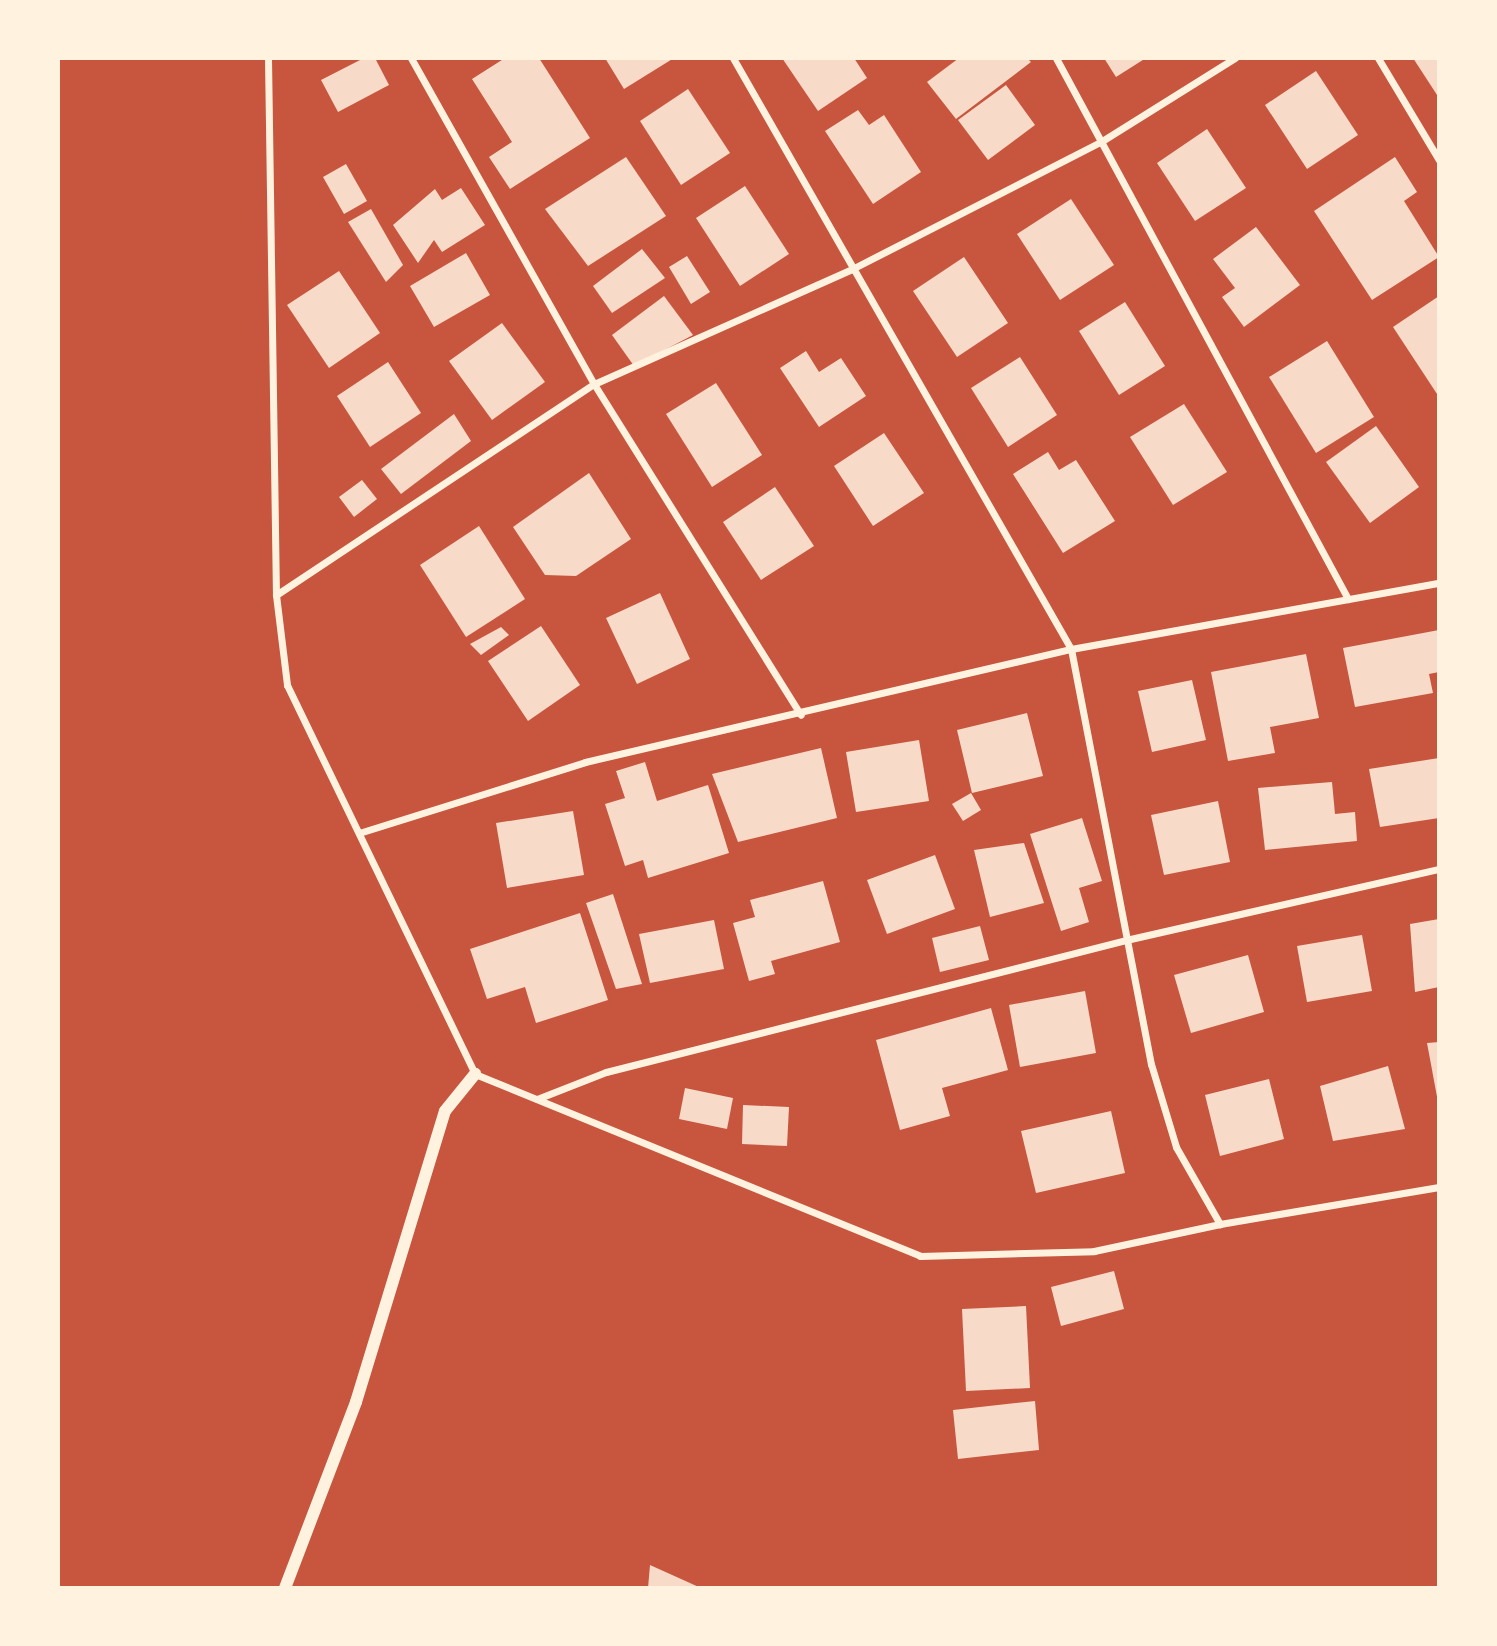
<!DOCTYPE html>
<style>
body{margin:0}
#map{position:relative;width:1497px;height:1646px;overflow:hidden;background:#c8553d;font-family:"Fira Sans",sans-serif}
div>[style]{position:absolute}
.building>*{inset:0;background:#f7dbc8}
.minor>*{height:7px;margin:-3.5px;padding:0 3.5px;transform-origin:3.5px;border-radius:3.5px;background:#fff3e0}
.tertiary>*{height:12px;margin:-6px;padding:0 6px;transform-origin:6px;border-radius:6px;background:#fff3e0}
span{translate:-50% -50%;white-space:nowrap;text-align:center;line-height:1.15;-webkit-text-stroke:7px #fff3e0;paint-order:stroke}
.frame{position:absolute;inset:0;border:60px solid #fff3e0;pointer-events:none}
</style>
<div id="map">
<div class="building">
<i style="clip-path:polygon(364px 58px,375px 58px,389px 85px,338px 112px,321px 80px)"></i>
<i style="clip-path:polygon(505px 58px,539px 58px,590px 138px,510px 189px,489px 157px,512px 142px,472px 79px)"></i>
<i style="clip-path:polygon(605px 58px,674px 58px,624px 89px)"></i>
<i style="clip-path:polygon(782px 58px,854px 58px,867px 78px,818px 111px)"></i>
<i style="clip-path:polygon(959px 58px,1027px 58px,1031px 62px,956px 119px,927px 82px)"></i>
<i style="clip-path:polygon(1104px 58px,1146px 58px,1116px 77px)"></i>
<i style="clip-path:polygon(1413px 58px,1439px 58px,1439px 98px)"></i>
<i style="clip-path:polygon(1316px 71px,1358px 135px,1307px 169px,1265px 105px)"></i>
<i style="clip-path:polygon(1006px 85px,1035px 125px,988px 160px,958px 120px)"></i>
<i style="clip-path:polygon(688px 89px,730px 153px,681px 185px,640px 121px)"></i>
<i style="clip-path:polygon(858px 110px,869px 125px,884px 115px,921px 172px,873px 204px,825px 131px)"></i>
<i style="clip-path:polygon(1207px 129px,1246px 188px,1195px 221px,1157px 163px)"></i>
<i style="clip-path:polygon(626px 157px,666px 216px,588px 266px,545px 209px)"></i>
<i style="clip-path:polygon(1395px 157px,1417px 192px,1404px 201px,1439px 257px,1372px 300px,1314px 211px)"></i>
<i style="clip-path:polygon(346px 164px,367px 201px,344px 214px,323px 177px)"></i>
<i style="clip-path:polygon(745px 186px,789px 254px,740px 286px,696px 218px)"></i>
<i style="clip-path:polygon(461px 188px,485px 225px,442px 252px,434px 240px,418px 263px,393px 225px,435px 189px,442px 200px)"></i>
<i style="clip-path:polygon(1071px 199px,1114px 265px,1060px 300px,1017px 234px)"></i>
<i style="clip-path:polygon(371px 209px,403px 265px,386px 282px,348px 222px)"></i>
<i style="clip-path:polygon(1256px 227px,1300px 285px,1244px 327px,1222px 297px,1235px 288px,1213px 259px)"></i>
<i style="clip-path:polygon(642px 249px,665px 278px,612px 313px,593px 286px)"></i>
<i style="clip-path:polygon(466px 253px,490px 295px,434px 327px,410px 286px)"></i>
<i style="clip-path:polygon(687px 256px,710px 292px,691px 304px,669px 267px)"></i>
<i style="clip-path:polygon(964px 257px,1008px 323px,957px 357px,913px 291px)"></i>
<i style="clip-path:polygon(339px 271px,380px 333px,329px 368px,287px 305px)"></i>
<i style="clip-path:polygon(664px 296px,693px 335px,634px 366px,612px 335px)"></i>
<i style="clip-path:polygon(1439px 296px,1439px 397px,1393px 327px)"></i>
<i style="clip-path:polygon(1125px 302px,1165px 366px,1119px 395px,1079px 331px)"></i>
<i style="clip-path:polygon(502px 323px,545px 382px,492px 420px,449px 361px)"></i>
<i style="clip-path:polygon(1327px 341px,1374px 417px,1316px 453px,1269px 377px)"></i>
<i style="clip-path:polygon(806px 351px,819px 372px,841px 358px,866px 396px,819px 427px,780px 368px)"></i>
<i style="clip-path:polygon(1020px 357px,1057px 415px,1008px 447px,971px 388px)"></i>
<i style="clip-path:polygon(388px 362px,421px 413px,370px 447px,337px 396px)"></i>
<i style="clip-path:polygon(716px 383px,762px 455px,712px 487px,666px 414px)"></i>
<i style="clip-path:polygon(1184px 404px,1227px 472px,1173px 505px,1130px 437px)"></i>
<i style="clip-path:polygon(454px 414px,471px 441px,401px 494px,381px 469px)"></i>
<i style="clip-path:polygon(1376px 426px,1419px 487px,1370px 523px,1326px 462px)"></i>
<i style="clip-path:polygon(884px 433px,924px 493px,873px 526px,834px 466px)"></i>
<i style="clip-path:polygon(1048px 452px,1059px 470px,1076px 460px,1115px 521px,1063px 553px,1013px 474px)"></i>
<i style="clip-path:polygon(589px 473px,631px 539px,576px 576px,545px 575px,513px 527px)"></i>
<i style="clip-path:polygon(362px 480px,377px 499px,354px 517px,339px 497px)"></i>
<i style="clip-path:polygon(775px 487px,814px 546px,761px 580px,723px 522px)"></i>
<i style="clip-path:polygon(479px 526px,525px 599px,466px 637px,420px 565px)"></i>
<i style="clip-path:polygon(660px 593px,690px 659px,637px 684px,606px 618px)"></i>
<i style="clip-path:polygon(541px 626px,580px 685px,528px 721px,488px 661px)"></i>
<i style="clip-path:polygon(501px 627px,509px 635px,481px 655px,470px 644px)"></i>
<i style="clip-path:polygon(1439px 630px,1439px 672px,1429px 674px,1433px 693px,1355px 707px,1343px 648px)"></i>
<i style="clip-path:polygon(1306px 654px,1319px 718px,1270px 727px,1275px 753px,1228px 761px,1211px 672px)"></i>
<i style="clip-path:polygon(1192px 680px,1206px 740px,1152px 752px,1138px 691px)"></i>
<i style="clip-path:polygon(1027px 713px,1043px 776px,972px 793px,957px 730px)"></i>
<i style="clip-path:polygon(919px 740px,929px 801px,856px 812px,846px 752px)"></i>
<i style="clip-path:polygon(821px 748px,837px 818px,738px 842px,712px 774px)"></i>
<i style="clip-path:polygon(1439px 758px,1439px 818px,1380px 827px,1369px 769px)"></i>
<i style="clip-path:polygon(645px 762px,657px 801px,708px 785px,729px 853px,648px 878px,643px 860px,625px 866px,605px 804px,625px 798px,616px 771px)"></i>
<i style="clip-path:polygon(1332px 782px,1335px 814px,1355px 812px,1357px 841px,1265px 850px,1258px 788px)"></i>
<i style="clip-path:polygon(971px 793px,981px 810px,963px 821px,952px 804px)"></i>
<i style="clip-path:polygon(1218px 801px,1230px 862px,1164px 875px,1151px 815px)"></i>
<i style="clip-path:polygon(573px 811px,584px 875px,507px 888px,496px 823px)"></i>
<i style="clip-path:polygon(1082px 818px,1102px 881px,1079px 888px,1089px 922px,1061px 931px,1030px 834px)"></i>
<i style="clip-path:polygon(1024px 843px,1044px 903px,990px 917px,974px 850px)"></i>
<i style="clip-path:polygon(935px 855px,955px 909px,887px 934px,867px 880px)"></i>
<i style="clip-path:polygon(823px 881px,840px 942px,771px 961px,775px 974px,749px 981px,733px 923px,755px 917px,750px 900px)"></i>
<i style="clip-path:polygon(613px 894px,642px 984px,616px 989px,586px 903px)"></i>
<i style="clip-path:polygon(580px 913px,608px 1000px,536px 1023px,525px 987px,487px 999px,470px 949px)"></i>
<i style="clip-path:polygon(1439px 919px,1439px 987px,1415px 992px,1410px 924px)"></i>
<i style="clip-path:polygon(714px 920px,724px 969px,650px 983px,639px 934px)"></i>
<i style="clip-path:polygon(980px 926px,989px 960px,940px 972px,932px 938px)"></i>
<i style="clip-path:polygon(1362px 935px,1372px 991px,1307px 1002px,1297px 946px)"></i>
<i style="clip-path:polygon(1248px 955px,1264px 1012px,1191px 1033px,1174px 975px)"></i>
<i style="clip-path:polygon(1085px 991px,1096px 1053px,1020px 1067px,1009px 1005px)"></i>
<i style="clip-path:polygon(991px 1008px,1008px 1070px,942px 1088px,950px 1116px,900px 1130px,876px 1040px)"></i>
<i style="clip-path:polygon(1439px 1042px,1439px 1102px,1438px 1102px,1427px 1043px)"></i>
<i style="clip-path:polygon(1388px 1066px,1405px 1129px,1333px 1141px,1320px 1086px)"></i>
<i style="clip-path:polygon(1269px 1079px,1284px 1139px,1220px 1156px,1205px 1095px)"></i>
<i style="clip-path:polygon(685px 1088px,733px 1098px,727px 1129px,679px 1119px)"></i>
<i style="clip-path:polygon(743px 1105px,789px 1107px,787px 1146px,742px 1144px)"></i>
<i style="clip-path:polygon(1111px 1111px,1125px 1173px,1036px 1193px,1021px 1131px)"></i>
<i style="clip-path:polygon(1114px 1271px,1124px 1309px,1061px 1326px,1051px 1287px)"></i>
<i style="clip-path:polygon(1026px 1306px,1030px 1388px,966px 1391px,962px 1309px)"></i>
<i style="clip-path:polygon(1035px 1401px,1039px 1450px,958px 1459px,953px 1410px)"></i>
<i style="clip-path:polygon(650px 1565px,701px 1588px,648px 1588px)"></i>
</div>
<div class="minor">
<i style="left:268px;top:58px;width:537px;rotate:89.15deg"></i>
<i style="left:276px;top:595px;width:91px;rotate:83deg"></i>
<i style="left:287px;top:685px;width:432px;rotate:64.2deg"></i>
<i style="left:475px;top:1074px;width:481px;rotate:22.2deg"></i>
<i style="left:920px;top:1256px;width:174px;rotate:-1.6deg"></i>
<i style="left:1094px;top:1251px;width:129px;rotate:-12.1deg"></i>
<i style="left:1220px;top:1224px;width:222px;rotate:-9.6deg"></i>
<i style="left:411px;top:58px;width:374px;rotate:60.7deg"></i>
<i style="left:594px;top:384px;width:390px;rotate:58deg"></i>
<i style="left:733px;top:58px;width:681px;rotate:60.23deg"></i>
<i style="left:1071px;top:649px;width:423px;rotate:79.1deg"></i>
<i style="left:1151px;top:1064px;width:87px;rotate:73.2deg"></i>
<i style="left:1176px;top:1147px;width:89px;rotate:60.3deg"></i>
<i style="left:1056px;top:58px;width:615px;rotate:61.64deg"></i>
<i style="left:1378px;top:58px;width:119px;rotate:59.1deg"></i>
<i style="left:276px;top:595px;width:382px;rotate:-33.6deg"></i>
<i style="left:594px;top:384px;width:282px;rotate:-24deg"></i>
<i style="left:852px;top:269px;width:281px;rotate:-27.1deg"></i>
<i style="left:1102px;top:141px;width:157px;rotate:-32deg"></i>
<i style="left:359px;top:833px;width:237px;rotate:-17.4deg"></i>
<i style="left:585px;top:762px;width:499px;rotate:-13.1deg"></i>
<i style="left:1071px;top:649px;width:374px;rotate:-10.2deg"></i>
<i style="left:537px;top:1099px;width:74px;rotate:-21.4deg"></i>
<i style="left:606px;top:1072px;width:536px;rotate:-14.24deg"></i>
<i style="left:1126px;top:940px;width:321px;rotate:-12.8deg"></i>
</div>
<div class="tertiary">
<i style="left:285px;top:1588px;width:199px;rotate:-69.1deg"></i>
<i style="left:356px;top:1402px;width:304px;rotate:-73deg"></i>
<i style="left:445px;top:1111px;width:48px;rotate:-51deg"></i>
</div>
<div class="frame"></div>
</div>
